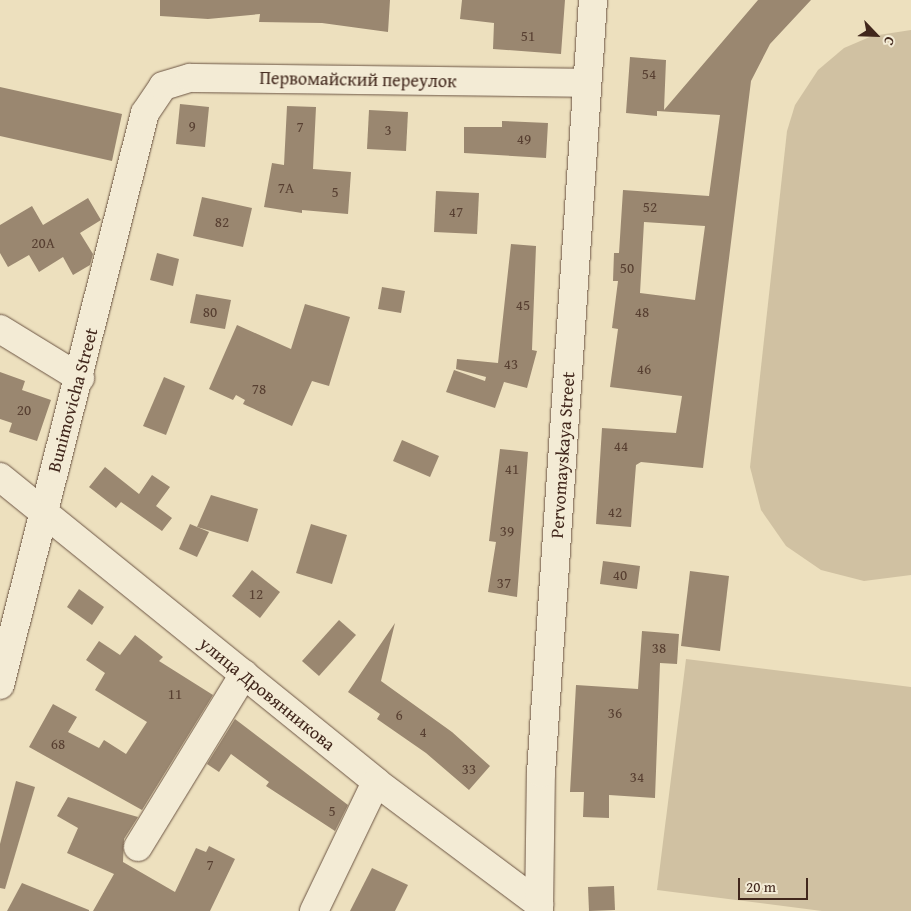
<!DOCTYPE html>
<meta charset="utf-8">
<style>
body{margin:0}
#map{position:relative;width:911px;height:911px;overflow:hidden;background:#ede0be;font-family:"Gentium Book Plus",serif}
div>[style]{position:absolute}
.green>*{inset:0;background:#d0c1a2}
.building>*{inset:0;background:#9a8770}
.roads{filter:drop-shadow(0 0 1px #6c5544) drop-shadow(0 0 1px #6c5544)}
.minor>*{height:28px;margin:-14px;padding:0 14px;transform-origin:14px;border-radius:14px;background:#f3ebd5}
span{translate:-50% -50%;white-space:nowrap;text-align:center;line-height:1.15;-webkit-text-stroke:4px #f3ebd5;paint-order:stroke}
.number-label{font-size:15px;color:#573f31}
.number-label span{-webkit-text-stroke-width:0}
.street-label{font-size:18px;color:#41271c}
.north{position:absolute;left:851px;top:10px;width:50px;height:50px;-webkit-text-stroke:4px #f3ebd5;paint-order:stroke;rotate:114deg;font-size:14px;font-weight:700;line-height:20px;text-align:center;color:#41271c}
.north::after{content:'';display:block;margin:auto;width:18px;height:22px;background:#41271c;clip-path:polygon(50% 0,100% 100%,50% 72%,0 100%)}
.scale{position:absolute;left:738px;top:878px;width:70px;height:22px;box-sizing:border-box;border:2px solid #41271c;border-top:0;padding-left:6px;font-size:15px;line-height:18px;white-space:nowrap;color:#41271c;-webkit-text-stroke:4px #f3ebd5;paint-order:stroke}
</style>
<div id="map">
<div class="green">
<i style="clip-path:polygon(911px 30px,911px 575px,864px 581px,821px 570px,786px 546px,761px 510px,750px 467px,787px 131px,795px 105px,818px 70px,844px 48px,872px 36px)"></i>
<i style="clip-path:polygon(686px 659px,911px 687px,911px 911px,822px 911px,657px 890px)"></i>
</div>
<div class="building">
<i style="clip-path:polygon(160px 0,390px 0,388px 32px,322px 23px,259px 22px,260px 14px,208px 19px,160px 16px)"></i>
<i style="clip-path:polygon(462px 0,565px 0,561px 54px,493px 49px,494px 23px,460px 19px)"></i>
<i style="clip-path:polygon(evenodd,758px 0,811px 0,770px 44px,751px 81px,703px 468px,641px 462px,636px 465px,631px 527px,596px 524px,602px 428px,676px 433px,682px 396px,610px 387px,618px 329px,612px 328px,618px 281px,613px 281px,614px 253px,619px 253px,623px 190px,709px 196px,720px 115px,657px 111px,657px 116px,626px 113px,630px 57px,666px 60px,664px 110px,758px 0,644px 222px,705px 226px,695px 300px,640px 293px,644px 222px)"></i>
<i style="clip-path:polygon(0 87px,122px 114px,112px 161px,0 136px)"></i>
<i style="clip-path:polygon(180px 104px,209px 107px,205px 147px,176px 144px)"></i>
<i style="clip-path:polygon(287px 106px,316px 107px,313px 169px,351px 172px,348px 214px,302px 210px,302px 213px,264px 207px,272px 163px,284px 165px)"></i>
<i style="clip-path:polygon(369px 110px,408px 112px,406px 151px,367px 149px)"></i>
<i style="clip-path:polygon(502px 121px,548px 123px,546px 158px,464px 153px,464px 127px,502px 127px)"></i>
<i style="clip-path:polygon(436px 191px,479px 193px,477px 234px,434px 232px)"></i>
<i style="clip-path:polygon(202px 197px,252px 208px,243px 247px,193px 236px)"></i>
<i style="clip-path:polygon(88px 198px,101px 220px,80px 233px,93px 254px,90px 265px,73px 275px,63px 257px,39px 272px,29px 255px,8px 267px,0 253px,0 225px,32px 206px,43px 225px)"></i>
<i style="clip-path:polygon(511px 244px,536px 246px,532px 350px,537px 351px,527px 388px,504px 382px,495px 408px,446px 392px,454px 370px,485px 381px,486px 377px,456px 369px,457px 359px,498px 363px)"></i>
<i style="clip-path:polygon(157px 253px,179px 259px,173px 286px,150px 280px)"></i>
<i style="clip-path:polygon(382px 287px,405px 291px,401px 313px,378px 309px)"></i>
<i style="clip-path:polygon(196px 294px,231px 300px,225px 329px,190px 323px)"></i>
<i style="clip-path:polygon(305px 304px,350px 317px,329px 386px,312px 381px,292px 426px,243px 404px,245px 400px,236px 395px,233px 400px,209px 389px,237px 325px,291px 349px)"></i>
<i style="clip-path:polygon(0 372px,25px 381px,22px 390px,51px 400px,37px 441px,9px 432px,12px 423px,0 419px)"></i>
<i style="clip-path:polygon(164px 377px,185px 386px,166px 435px,143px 426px)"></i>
<i style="clip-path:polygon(402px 440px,439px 456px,430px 477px,393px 461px)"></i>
<i style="clip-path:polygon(500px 449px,528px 452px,517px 597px,488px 592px,496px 542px,489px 541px)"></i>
<i style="clip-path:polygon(105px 467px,139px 494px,152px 475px,170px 487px,156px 506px,172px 518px,162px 531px,121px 502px,116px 508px,89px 487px)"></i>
<i style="clip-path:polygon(211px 495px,258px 509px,248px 542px,197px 527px)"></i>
<i style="clip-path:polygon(190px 524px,209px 532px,197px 557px,179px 549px)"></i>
<i style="clip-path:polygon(311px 524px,347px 535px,332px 584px,296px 573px)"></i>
<i style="clip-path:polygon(603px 561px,640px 566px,637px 589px,600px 584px)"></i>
<i style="clip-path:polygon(252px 570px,280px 592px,260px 618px,232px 596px)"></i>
<i style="clip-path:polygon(690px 571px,729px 576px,720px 651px,681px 646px)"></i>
<i style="clip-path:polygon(79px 589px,104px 607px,92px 625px,67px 607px)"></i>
<i style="clip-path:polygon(339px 620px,356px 635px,319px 676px,302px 661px)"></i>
<i style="clip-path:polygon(395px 623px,381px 681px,452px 732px,490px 766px,469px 790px,426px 753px,377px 719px,380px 714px,348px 692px)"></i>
<i style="clip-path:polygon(642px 631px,679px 634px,677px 664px,660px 663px,655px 798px,609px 795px,609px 818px,583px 817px,584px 792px,570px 792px,576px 685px,638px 689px)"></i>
<i style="clip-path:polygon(135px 635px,163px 657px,159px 661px,213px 695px,142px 810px,29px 747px,53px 704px,77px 717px,68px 732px,99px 748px,104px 740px,126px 754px,147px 722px,95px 690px,105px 673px,86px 660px,99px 641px,120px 655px)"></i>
<i style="clip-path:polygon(235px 719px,348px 805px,335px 831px,266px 786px,269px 782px,231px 754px,219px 772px,207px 764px)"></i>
<i style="clip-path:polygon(16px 781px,35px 787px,5px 889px,0 888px,0 844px)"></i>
<i style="clip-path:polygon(68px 797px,138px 817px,124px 839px,123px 862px,175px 892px,196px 848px,206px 852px,209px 846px,235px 859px,210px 911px,93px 911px,114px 874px,67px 853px,78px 828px,57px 816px)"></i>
<i style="clip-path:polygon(372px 868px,408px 885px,395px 911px,350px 911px)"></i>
<i style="clip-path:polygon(22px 883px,89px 910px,89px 911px,7px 911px)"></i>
<i style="clip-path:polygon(614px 886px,615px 910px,589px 911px,588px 887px)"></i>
</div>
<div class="roads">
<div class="minor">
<i style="left:0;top:329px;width:94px;rotate:31.5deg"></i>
<i style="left:0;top:477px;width:484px;rotate:39deg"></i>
<i style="left:376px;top:782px;width:204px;rotate:36.8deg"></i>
<i style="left:0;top:685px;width:590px;rotate:-75.78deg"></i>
<i style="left:145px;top:113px;width:32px;rotate:-56deg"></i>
<i style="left:163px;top:86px;width:28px;rotate:-17deg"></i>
<i style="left:190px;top:78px;width:396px;rotate:0.7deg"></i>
<i style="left:138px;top:847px;width:203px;rotate:-58.5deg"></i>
<i style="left:314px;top:911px;width:143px;rotate:-64.3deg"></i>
<i style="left:539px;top:911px;width:138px;rotate:-89.2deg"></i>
<i style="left:541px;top:773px;width:775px;rotate:-86.15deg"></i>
</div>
</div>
<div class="number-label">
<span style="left:528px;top:36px">51</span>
<span style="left:649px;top:74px">54</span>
<span style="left:192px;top:126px">9</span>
<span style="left:300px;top:127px">7</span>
<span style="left:388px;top:130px">3</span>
<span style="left:524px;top:139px">49</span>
<span style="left:286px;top:188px">7А</span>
<span style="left:335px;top:192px">5</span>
<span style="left:650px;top:207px">52</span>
<span style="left:456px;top:212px">47</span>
<span style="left:222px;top:222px">82</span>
<span style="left:43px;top:243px">20А</span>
<span style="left:627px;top:268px">50</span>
<span style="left:523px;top:305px">45</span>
<span style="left:210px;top:312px">80</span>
<span style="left:642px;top:312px">48</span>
<span style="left:511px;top:364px">43</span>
<span style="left:644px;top:369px">46</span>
<span style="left:259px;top:389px">78</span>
<span style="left:24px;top:410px">20</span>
<span style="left:621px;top:446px">44</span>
<span style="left:512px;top:469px">41</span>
<span style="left:615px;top:512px">42</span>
<span style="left:507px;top:531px">39</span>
<span style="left:620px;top:575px">40</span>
<span style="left:504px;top:583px">37</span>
<span style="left:256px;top:594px">12</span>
<span style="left:659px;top:648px">38</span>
<span style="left:175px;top:694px">11</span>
<span style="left:615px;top:713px">36</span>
<span style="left:399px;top:715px">6</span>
<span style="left:423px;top:732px">4</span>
<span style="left:58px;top:744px">68</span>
<span style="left:469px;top:769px">33</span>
<span style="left:637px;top:777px">34</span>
<span style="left:332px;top:811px">5</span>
<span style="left:210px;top:865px">7</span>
</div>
<div class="street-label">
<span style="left:358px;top:80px;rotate:1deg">Первомайский переулок</span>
<span style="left:73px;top:400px;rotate:-75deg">Bunimovicha Street</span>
<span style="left:563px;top:455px;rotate:-86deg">Pervomayskaya Street</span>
<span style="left:267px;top:694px;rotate:39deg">улица Дровянникова</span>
</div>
<div class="north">С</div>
<div class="scale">20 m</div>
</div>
